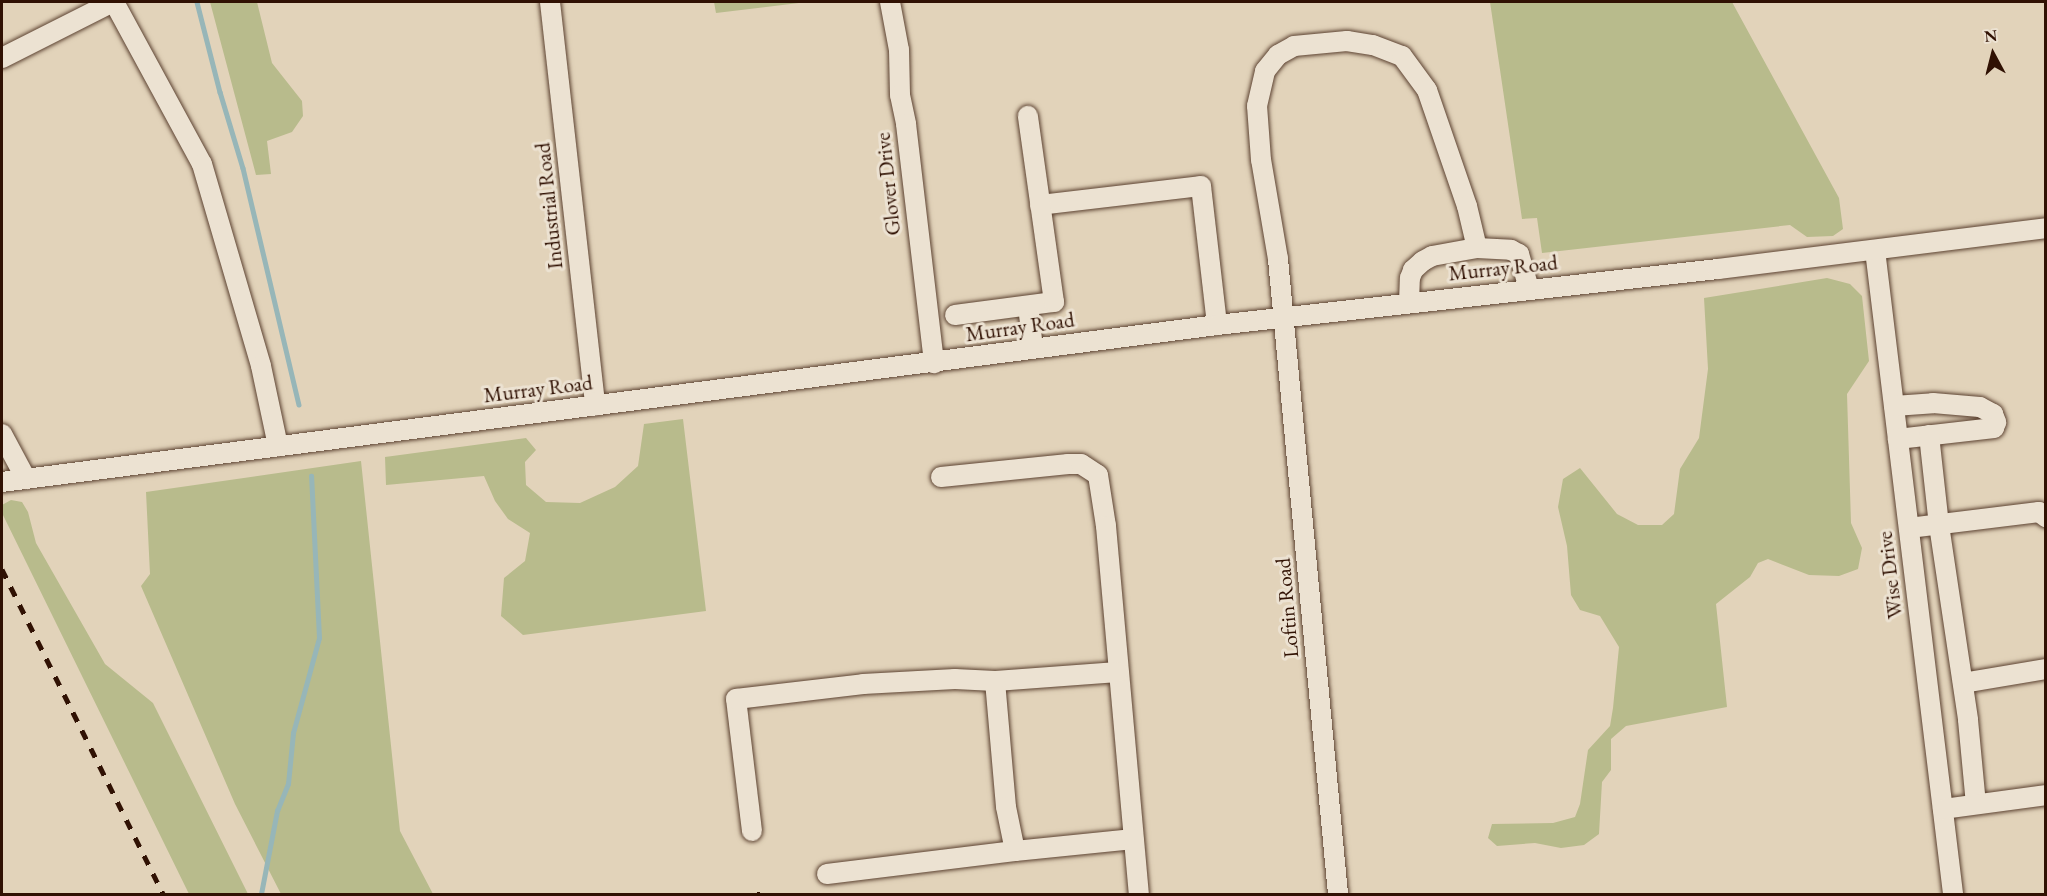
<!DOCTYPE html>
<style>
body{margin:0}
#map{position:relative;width:2047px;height:896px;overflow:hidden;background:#e2d3ba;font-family:"EB Garamond",serif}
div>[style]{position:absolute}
.green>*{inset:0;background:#b8bb8c}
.stream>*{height:4.5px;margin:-2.25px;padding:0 2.25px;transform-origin:2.25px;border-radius:2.25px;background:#97b6b8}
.roads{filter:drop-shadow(0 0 2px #5c4231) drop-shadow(0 0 2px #5c4231)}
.minor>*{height:20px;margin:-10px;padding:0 10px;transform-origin:10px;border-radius:10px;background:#ece2d2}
.rail>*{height:4.5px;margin-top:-2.25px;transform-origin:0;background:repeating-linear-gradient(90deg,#301103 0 10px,transparent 0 20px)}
span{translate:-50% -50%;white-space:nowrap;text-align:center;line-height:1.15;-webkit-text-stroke:6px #ece2d2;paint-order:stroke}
.street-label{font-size:21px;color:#301103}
.frame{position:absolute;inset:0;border:3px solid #301103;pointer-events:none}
.north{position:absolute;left:1963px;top:24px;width:60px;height:60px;-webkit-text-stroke:4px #ece2d2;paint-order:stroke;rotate:353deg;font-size:16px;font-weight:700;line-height:24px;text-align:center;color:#301103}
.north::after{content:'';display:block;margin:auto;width:21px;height:27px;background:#301103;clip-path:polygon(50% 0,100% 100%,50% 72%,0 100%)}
</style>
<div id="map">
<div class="green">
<i style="clip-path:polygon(210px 2px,257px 2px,272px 63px,302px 101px,303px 116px,292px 132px,267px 141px,271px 174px,256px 175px)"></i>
<i style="clip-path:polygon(714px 2px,807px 2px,716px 13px)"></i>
<i style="clip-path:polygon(1490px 2px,1732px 2px,1839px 198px,1843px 229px,1833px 236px,1807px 237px,1790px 225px,1542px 253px,1537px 218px,1522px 219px)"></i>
<i style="clip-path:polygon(1827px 278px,1850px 284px,1862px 296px,1869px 361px,1847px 394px,1851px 523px,1862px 548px,1858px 569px,1839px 576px,1809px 575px,1768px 559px,1758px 563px,1750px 577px,1716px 604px,1727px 707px,1626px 726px,1611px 739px,1611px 770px,1602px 782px,1599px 834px,1584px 845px,1561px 848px,1535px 843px,1497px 846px,1488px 838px,1492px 824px,1553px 823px,1575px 817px,1580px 804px,1588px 750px,1610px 726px,1613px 708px,1619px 647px,1600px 616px,1580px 610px,1571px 595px,1567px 546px,1558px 507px,1563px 479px,1580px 468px,1617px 514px,1638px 525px,1662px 525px,1674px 514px,1680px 469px,1699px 438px,1708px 369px,1704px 298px)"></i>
<i style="clip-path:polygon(683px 419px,706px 611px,523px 635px,501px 616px,504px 578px,525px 561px,530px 533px,508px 519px,495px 501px,484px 476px,386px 485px,385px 457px,526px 438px,536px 450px,525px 462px,526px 485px,546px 502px,580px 503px,615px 487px,638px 466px,644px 424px)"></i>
<i style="clip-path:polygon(361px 461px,400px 831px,433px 894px,281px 894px,235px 804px,141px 586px,150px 574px,146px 492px)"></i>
<i style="clip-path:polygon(11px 500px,22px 502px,28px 512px,36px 543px,105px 664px,153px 703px,248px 894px,189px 894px,2px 513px,2px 505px)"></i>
</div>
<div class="stream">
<i style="left:197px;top:2px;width:93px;rotate:75.7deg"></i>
<i style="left:220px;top:92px;width:79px;rotate:73.2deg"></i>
<i style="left:243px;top:168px;width:243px;rotate:76.7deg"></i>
<i style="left:261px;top:894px;width:85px;rotate:-79.1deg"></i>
<i style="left:277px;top:811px;width:29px;rotate:-68deg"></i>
<i style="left:288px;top:784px;width:51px;rotate:-84.4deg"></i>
<i style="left:293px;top:733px;width:98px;rotate:-74.7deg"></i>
<i style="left:319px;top:638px;width:162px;rotate:-92.8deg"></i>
</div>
<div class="roads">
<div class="minor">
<i style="left:114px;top:2px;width:184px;rotate:61.5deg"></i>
<i style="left:202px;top:164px;width:210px;rotate:73.7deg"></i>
<i style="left:261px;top:366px;width:82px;rotate:78deg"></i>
<i style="left:550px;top:2px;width:406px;rotate:83.6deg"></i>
<i style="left:890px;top:2px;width:49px;rotate:79.4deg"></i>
<i style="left:899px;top:50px;width:45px;rotate:88.7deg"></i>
<i style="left:900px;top:95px;width:30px;rotate:78deg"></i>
<i style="left:906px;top:124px;width:241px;rotate:83.3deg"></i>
<i style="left:2px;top:58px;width:124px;rotate:-26.8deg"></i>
<i style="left:1040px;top:205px;width:162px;rotate:-6.7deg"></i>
<i style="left:1201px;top:186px;width:140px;rotate:83.4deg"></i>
<i style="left:1875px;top:250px;width:649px;rotate:83.09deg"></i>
<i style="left:1409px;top:303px;width:25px;rotate:-88deg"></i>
<i style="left:1410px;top:278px;width:9px;rotate:-69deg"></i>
<i style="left:1413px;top:270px;width:13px;rotate:-42deg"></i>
<i style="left:1423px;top:261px;width:10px;rotate:-29deg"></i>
<i style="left:1432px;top:256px;width:46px;rotate:-10.1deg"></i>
<i style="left:1477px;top:248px;width:34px;rotate:3deg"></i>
<i style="left:1511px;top:250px;width:9px;rotate:27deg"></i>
<i style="left:1519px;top:254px;width:37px;rotate:74deg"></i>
<i style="left:1028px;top:306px;width:42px;rotate:83.2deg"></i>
<i style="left:955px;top:315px;width:100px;rotate:-7.5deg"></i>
<i style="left:1054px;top:302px;width:188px;rotate:-98deg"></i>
<i style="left:1894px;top:406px;width:39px;rotate:-4deg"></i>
<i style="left:1933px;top:403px;width:47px;rotate:4.9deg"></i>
<i style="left:1980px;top:407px;width:15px;rotate:28deg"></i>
<i style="left:1993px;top:414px;width:9px;rotate:69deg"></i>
<i style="left:1996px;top:422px;width:6px;rotate:108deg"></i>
<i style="left:1994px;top:428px;width:97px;rotate:173.5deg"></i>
<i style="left:2px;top:434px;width:51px;rotate:61.9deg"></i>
<i style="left:1929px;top:435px;width:91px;rotate:83.7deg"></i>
<i style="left:1939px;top:525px;width:197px;rotate:81.5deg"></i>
<i style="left:1968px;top:720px;width:84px;rotate:84.6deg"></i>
<i style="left:941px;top:477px;width:128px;rotate:-5.8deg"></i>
<i style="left:1068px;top:464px;width:13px"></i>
<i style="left:1081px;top:464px;width:20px;rotate:33deg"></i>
<i style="left:1098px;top:475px;width:52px;rotate:81.1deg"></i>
<i style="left:1106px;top:526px;width:369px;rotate:84.9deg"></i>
<i style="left:2px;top:482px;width:1225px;rotate:-7.36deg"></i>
<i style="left:1217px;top:325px;width:504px;rotate:-6.38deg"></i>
<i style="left:1718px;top:269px;width:331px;rotate:-7.1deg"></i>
<i style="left:1909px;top:528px;width:131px;rotate:-7deg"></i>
<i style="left:2039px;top:512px;width:9px;rotate:36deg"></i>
<i style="left:1118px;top:672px;width:123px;rotate:175.8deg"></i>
<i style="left:995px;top:681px;width:126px;rotate:85deg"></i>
<i style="left:1006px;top:807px;width:45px;rotate:78.4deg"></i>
<i style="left:1015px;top:851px;width:119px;rotate:-5.8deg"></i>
<i style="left:1963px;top:683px;width:84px;rotate:-9.6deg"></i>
<i style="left:1943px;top:809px;width:104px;rotate:-7.7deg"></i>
<i style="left:752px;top:831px;width:133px;rotate:-96.9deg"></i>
<i style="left:736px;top:699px;width:128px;rotate:-6.7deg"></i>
<i style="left:863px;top:684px;width:92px;rotate:-3.1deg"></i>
<i style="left:955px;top:679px;width:40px;rotate:2.9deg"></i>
<i style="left:827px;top:874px;width:189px;rotate:-7deg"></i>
<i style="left:1338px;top:894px;width:638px;rotate:-95.4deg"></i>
<i style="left:1278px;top:259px;width:100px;rotate:-99.7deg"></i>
<i style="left:1261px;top:160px;width:54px;rotate:-94.2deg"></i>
<i style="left:1257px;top:106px;width:36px;rotate:-77deg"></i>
<i style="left:1265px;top:71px;width:21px;rotate:-51deg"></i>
<i style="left:1278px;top:55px;width:18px;rotate:-29deg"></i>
<i style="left:1294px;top:46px;width:53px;rotate:-5.4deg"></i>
<i style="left:1347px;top:41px;width:26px;rotate:9deg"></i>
<i style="left:1373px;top:45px;width:31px;rotate:21deg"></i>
<i style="left:1402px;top:56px;width:42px;rotate:53.7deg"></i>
<i style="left:1427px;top:90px;width:123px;rotate:71deg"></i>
<i style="left:1467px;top:206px;width:43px;rotate:76.6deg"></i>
</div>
</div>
<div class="rail">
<i style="left:2px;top:569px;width:363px;rotate:63.6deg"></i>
<i style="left:757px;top:894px;width:3px"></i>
</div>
<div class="street-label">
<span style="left:888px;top:184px;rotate:-96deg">Glover Drive</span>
<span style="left:549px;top:206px;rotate:-96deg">Industrial Road</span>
<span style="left:1503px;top:268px;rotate:-6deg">Murray Road</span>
<span style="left:1020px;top:327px;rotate:-8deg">Murray Road</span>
<span style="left:538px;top:389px;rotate:-7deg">Murray Road</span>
<span style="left:1890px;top:575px;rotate:-97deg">Wise Drive</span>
<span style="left:1287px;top:608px;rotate:-95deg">Loftin Road</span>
</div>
<div class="frame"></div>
<div class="north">N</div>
</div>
